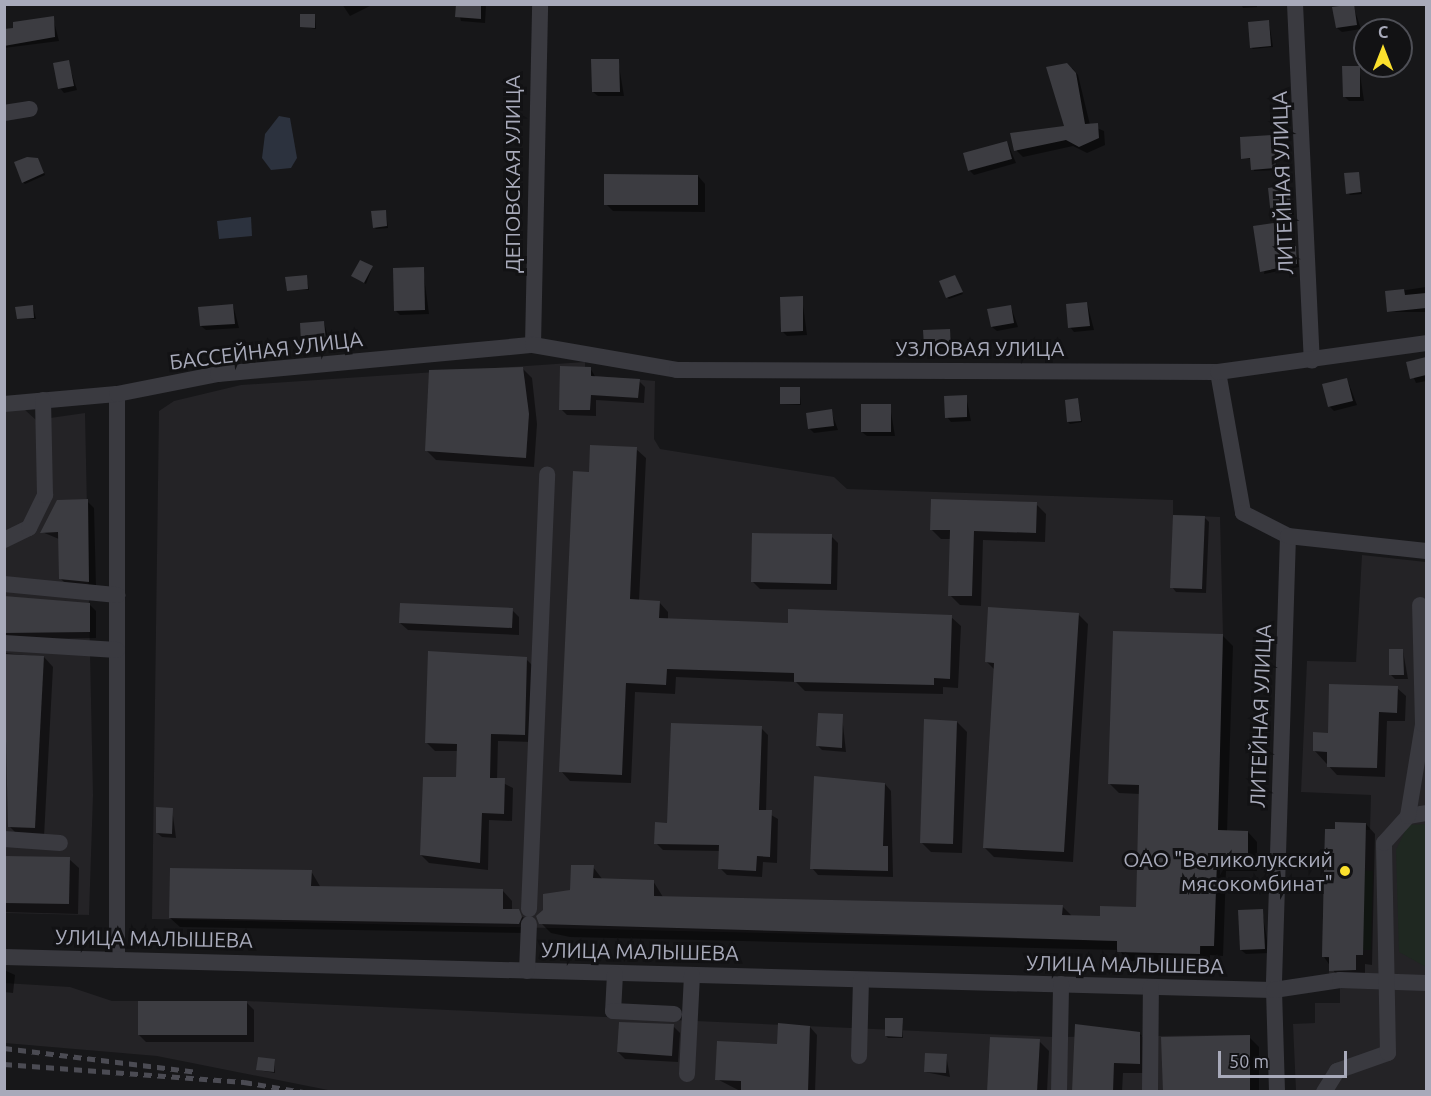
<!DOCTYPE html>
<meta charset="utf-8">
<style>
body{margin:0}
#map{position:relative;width:1431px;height:1096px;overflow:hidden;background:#171719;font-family:Ubuntu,sans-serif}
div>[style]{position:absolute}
.built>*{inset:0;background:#242326}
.green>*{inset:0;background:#1f2821}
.water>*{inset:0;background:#2c323e}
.shadow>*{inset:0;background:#0007}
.building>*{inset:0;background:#3c3c41}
.minor>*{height:16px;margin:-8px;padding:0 8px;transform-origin:8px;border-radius:8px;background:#3a3a40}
.rail>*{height:4.5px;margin-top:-2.25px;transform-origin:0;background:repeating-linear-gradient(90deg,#4b4b53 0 8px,transparent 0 14px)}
.dots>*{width:16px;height:16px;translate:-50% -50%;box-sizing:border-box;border:3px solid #121214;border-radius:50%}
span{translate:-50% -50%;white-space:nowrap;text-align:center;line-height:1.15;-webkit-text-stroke:6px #121214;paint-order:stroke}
.street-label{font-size:21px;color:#a8aaba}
.poi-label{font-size:21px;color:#a8aaba}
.right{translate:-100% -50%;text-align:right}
.frame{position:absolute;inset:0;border:6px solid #a8aaba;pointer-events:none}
.north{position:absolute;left:1353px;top:18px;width:60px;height:60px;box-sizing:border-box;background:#121214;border:2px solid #4e4f56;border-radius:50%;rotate:0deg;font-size:16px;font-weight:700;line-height:24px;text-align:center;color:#a8aaba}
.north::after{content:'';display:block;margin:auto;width:21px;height:27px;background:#fbe02d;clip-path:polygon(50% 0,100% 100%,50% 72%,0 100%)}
.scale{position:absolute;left:1218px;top:1051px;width:129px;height:27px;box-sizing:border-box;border:3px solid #a8aaba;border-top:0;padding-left:8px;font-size:18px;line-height:21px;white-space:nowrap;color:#a8aaba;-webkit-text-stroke:4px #121214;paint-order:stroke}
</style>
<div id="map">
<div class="built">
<i style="clip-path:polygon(585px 362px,585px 375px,655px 381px,654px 439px,660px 449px,834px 477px,847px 489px,1173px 500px,1173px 515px,1220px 517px,1223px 634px,1214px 946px,1201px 946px,1200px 954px,1117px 952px,1117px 941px,152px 919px,159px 411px,174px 401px,241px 385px)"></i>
<i style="clip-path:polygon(24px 409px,36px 420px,85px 413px,93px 795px,89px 915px,5px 913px,4px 411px)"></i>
<i style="clip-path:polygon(1362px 555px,1426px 562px,1426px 1091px,1296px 1091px,1293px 1024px,1315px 1023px,1315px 1003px,1340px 1003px,1340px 975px,1329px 975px,1329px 958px,1322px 957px,1325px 829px,1370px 830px,1371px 795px,1301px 792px,1307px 661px,1356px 662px)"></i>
<i style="clip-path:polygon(4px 983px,70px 987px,112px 1001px,247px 1001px,1053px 1037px,1250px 1035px,1250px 1091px,333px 1091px,157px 1056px,5px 1043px)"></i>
</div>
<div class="green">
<i style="clip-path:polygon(1426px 824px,1426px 967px,1399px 952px,1396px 850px,1408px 825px)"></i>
<i style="clip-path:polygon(1357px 870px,1373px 871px,1371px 950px,1356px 950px)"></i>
</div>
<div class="water">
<i style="clip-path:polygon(279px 116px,290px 118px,297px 158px,291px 168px,271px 170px,262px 158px,265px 134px)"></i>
<i style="clip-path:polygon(251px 217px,252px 236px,219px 239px,217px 221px)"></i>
</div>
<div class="shadow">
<i style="clip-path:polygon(342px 4px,374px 4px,350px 16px)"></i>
<i style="clip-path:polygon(457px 4px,486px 4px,485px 23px,461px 21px)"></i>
<i style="clip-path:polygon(1241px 4px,1257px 4px,1257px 7px,1243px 8px)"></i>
<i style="clip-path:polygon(1353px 5px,1361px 29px,1342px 32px,1337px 28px)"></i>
<i style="clip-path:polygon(315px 16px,316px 29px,301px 26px)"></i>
<i style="clip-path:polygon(53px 18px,59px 41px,4px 48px,4px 31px)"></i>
<i style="clip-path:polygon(1269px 22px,1273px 47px,1253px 49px,1251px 47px)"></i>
<i style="clip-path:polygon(618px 60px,624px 96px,598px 96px,593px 92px)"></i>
<i style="clip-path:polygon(68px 62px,77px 90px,64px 93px,60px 88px)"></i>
<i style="clip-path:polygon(1359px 67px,1364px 101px,1349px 101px,1345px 97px)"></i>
<i style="clip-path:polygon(1072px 68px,1078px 75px,1090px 125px,1104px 131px,1105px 145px,1087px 153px,1073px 146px,1023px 157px,1016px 150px,1066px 127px)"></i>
<i style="clip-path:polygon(1273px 137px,1277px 170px,1254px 171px,1252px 159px,1243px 158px)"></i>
<i style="clip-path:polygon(1007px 142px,1016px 163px,974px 175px,969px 170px)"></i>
<i style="clip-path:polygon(38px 159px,45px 175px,25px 184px,23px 182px)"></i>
<i style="clip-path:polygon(1358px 174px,1362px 194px,1350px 195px,1348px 193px)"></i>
<i style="clip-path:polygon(698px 176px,705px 184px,705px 212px,613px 211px,606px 204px)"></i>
<i style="clip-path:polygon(1289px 187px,1294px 215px,1274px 218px,1272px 216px)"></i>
<i style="clip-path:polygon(386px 212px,388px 228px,376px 229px,374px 227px)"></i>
<i style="clip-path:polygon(1273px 225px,1280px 251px,1296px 248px,1299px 267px,1264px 274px)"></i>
<i style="clip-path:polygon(372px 268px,366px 284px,355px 278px)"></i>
<i style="clip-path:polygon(423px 269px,429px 314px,400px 315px,395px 310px)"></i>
<i style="clip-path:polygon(306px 277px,309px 290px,288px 290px)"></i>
<i style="clip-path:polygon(955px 277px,963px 294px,949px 299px,947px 297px)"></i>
<i style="clip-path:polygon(1426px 287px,1426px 312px,1389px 312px,1386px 293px)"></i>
<i style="clip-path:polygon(802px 298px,807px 335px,787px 336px,782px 331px)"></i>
<i style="clip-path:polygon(1087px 303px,1094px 330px,1074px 332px,1070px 327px)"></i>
<i style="clip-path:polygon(233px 305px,239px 328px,206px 330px,201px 326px)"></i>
<i style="clip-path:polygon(33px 306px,36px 319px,18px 319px)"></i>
<i style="clip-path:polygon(1011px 307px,1018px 327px,997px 331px,992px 327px)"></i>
<i style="clip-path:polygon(324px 322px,330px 345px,307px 347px,303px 343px)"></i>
<i style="clip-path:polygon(949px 330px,954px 349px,925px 346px)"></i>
<i style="clip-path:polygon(1426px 360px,1426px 381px,1416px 383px,1408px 364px)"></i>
<i style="clip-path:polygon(590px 368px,596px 378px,639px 381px,645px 387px,644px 403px,596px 400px,596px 416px,567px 415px,561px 409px)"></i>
<i style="clip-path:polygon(523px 369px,532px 378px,537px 424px,534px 467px,436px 460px,427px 451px)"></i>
<i style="clip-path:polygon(1347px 379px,1357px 405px,1334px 411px,1329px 406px)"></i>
<i style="clip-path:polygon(799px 388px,801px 405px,782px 404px)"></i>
<i style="clip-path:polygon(966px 396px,971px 421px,951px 422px,947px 417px)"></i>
<i style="clip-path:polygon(1078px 400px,1082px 422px,1070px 424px,1068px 422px)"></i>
<i style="clip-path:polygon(890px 406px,895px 436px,867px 436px,862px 432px)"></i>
<i style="clip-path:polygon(831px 411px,838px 430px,814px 433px,809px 428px)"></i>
<i style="clip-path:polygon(636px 449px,646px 458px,639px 601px,659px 602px,668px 612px,668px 620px,789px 625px,951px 617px,961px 626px,958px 688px,943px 687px,943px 694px,805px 691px,796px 682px,676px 677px,675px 694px,635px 692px,631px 783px,570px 781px,561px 771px,590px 473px)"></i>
<i style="clip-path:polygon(87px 501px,94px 508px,96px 588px,67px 585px,60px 578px,59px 539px,42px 532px)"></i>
<i style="clip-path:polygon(1036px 504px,1046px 514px,1045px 542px,983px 540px,981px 606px,960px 605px,950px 595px,952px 539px,941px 539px,931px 529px)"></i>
<i style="clip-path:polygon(1204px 517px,1209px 522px,1206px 593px,1176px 592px,1172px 587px)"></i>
<i style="clip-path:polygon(831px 536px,838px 543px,837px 590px,760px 589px,753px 582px)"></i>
<i style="clip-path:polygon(4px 597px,89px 604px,96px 611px,96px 638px,4px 640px)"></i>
<i style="clip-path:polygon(512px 610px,519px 617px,519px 635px,408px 630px,400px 623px)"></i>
<i style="clip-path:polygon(1078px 614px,1088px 624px,1073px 862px,994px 857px,984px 847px,995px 670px,986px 661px)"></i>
<i style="clip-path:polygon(1223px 636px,1233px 646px,1227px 832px,1248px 832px,1257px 842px,1257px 871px,1226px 871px,1223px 956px,1210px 955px,1210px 963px,1128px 961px,1119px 950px,570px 937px,551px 933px,541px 923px,593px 867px,603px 880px,653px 881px,663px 897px,1062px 906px,1072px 916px,1101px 918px,1137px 908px,1140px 794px,1119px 793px,1110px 784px)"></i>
<i style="clip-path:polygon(1403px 651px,1408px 679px,1395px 679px,1390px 674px)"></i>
<i style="clip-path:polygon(4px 653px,44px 657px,53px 667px,44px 837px,19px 836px,9px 826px)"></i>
<i style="clip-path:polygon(526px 659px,534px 667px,532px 742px,498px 741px,497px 780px,513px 788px,512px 821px,489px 820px,488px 870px,429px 863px,421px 855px,457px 779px,458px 751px,435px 751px,427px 743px)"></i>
<i style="clip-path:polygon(1397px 688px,1406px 696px,1405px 721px,1387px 721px,1385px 777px,1337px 775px,1314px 750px)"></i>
<i style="clip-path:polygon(842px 716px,846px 752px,822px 750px,818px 746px)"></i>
<i style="clip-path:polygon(957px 722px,967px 732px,962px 853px,931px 852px,921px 842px)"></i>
<i style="clip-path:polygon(761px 728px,768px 735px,766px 812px,778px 819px,777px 863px,763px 862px,762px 877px,727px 875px,720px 868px,720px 851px,663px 850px,656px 843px,668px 824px)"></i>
<i style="clip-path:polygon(885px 784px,891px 791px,893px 877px,818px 875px,812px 868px)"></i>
<i style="clip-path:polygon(172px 809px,176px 838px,162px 837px,157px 833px)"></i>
<i style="clip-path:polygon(1366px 824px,1375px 834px,1372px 965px,1365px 964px,1365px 979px,1340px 980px,1324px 957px)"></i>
<i style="clip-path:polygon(4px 858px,69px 859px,79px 868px,78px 914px,4px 912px)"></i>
<i style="clip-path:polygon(311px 871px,321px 888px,503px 891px,512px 901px,512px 911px,528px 920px,528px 933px,180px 927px,170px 918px)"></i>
<i style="clip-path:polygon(1262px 910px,1269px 953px,1246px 954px,1241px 950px)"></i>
<i style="clip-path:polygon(4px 970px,15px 975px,13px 993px,4px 992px)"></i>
<i style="clip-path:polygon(247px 1003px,254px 1010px,254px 1042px,146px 1042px,139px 1035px)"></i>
<i style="clip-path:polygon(902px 1020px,903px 1038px,888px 1038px,886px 1036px)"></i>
<i style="clip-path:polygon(673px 1026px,680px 1033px,678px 1062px,625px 1059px,618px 1052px)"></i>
<i style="clip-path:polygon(810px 1027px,817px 1035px,815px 1092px,742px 1092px,717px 1079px)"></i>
<i style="clip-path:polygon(1139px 1033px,1149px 1043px,1149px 1073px,1123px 1073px,1122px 1092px,1074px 1092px)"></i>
<i style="clip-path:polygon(1249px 1037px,1259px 1047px,1259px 1092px,1165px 1092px)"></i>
<i style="clip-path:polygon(1039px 1041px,1049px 1051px,1047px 1092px,989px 1092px)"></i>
<i style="clip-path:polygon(946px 1055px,950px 1077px,925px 1072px)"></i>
<i style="clip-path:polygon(275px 1060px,275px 1073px,258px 1070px)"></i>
</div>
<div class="building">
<i style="clip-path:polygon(456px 4px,481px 4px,481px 19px,455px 17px)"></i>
<i style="clip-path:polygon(1354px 4px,1357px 25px,1336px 28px,1332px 7px)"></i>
<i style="clip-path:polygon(300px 14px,315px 14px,315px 28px,300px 27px)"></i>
<i style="clip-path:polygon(54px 16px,55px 37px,4px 46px,4px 29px,13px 28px,13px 22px)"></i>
<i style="clip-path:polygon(1269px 20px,1271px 46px,1250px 48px,1248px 22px)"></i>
<i style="clip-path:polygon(591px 59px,619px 59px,620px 92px,592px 92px)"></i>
<i style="clip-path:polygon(69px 60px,74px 86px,58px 89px,53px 63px)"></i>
<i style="clip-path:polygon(1067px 63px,1076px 73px,1085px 124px,1098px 123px,1099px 138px,1079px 147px,1066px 140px,1014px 151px,1010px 133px,1064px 126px,1046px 67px)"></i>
<i style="clip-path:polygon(1342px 66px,1360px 66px,1360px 97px,1343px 97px)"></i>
<i style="clip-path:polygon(1273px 135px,1276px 168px,1251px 170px,1250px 158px,1241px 159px,1240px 137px)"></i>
<i style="clip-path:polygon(1007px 141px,1012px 159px,968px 171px,963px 153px)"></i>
<i style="clip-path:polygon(27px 157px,38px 158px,44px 173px,22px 183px,14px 162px)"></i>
<i style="clip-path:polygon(1359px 172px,1361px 192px,1346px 194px,1344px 173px)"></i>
<i style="clip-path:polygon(604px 174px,698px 175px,698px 205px,604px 205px)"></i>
<i style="clip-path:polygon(1289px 186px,1292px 214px,1271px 216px,1268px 188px)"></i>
<i style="clip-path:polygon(386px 210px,387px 226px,373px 228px,371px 211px)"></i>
<i style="clip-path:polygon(1274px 223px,1278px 250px,1296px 246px,1297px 264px,1260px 272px,1253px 226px)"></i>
<i style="clip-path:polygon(360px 260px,373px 266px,364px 283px,351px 276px)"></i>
<i style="clip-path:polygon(424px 267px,425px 310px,394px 311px,393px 268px)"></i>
<i style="clip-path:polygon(307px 275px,308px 289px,287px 291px,285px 277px)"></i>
<i style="clip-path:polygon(955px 275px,963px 292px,946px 298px,939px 281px)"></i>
<i style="clip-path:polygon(1404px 289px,1405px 295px,1426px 293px,1426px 308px,1387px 312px,1385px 291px)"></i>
<i style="clip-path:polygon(803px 296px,803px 331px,781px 332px,780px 297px)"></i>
<i style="clip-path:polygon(1087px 302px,1090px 326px,1068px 328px,1066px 304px)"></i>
<i style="clip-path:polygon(233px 304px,235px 324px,200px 326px,198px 307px)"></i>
<i style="clip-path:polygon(33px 305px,34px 318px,17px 319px,15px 307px)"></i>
<i style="clip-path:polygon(1011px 305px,1014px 323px,991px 327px,987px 309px)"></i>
<i style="clip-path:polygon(324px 321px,326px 341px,301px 343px,300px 323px)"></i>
<i style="clip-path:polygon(950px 329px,951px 345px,924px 347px,923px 330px)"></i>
<i style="clip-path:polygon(1426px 357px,1426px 375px,1410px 379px,1406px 362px)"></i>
<i style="clip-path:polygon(560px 366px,591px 367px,591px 376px,640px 379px,638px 398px,591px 395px,590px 410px,559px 410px)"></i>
<i style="clip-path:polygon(523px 367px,529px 414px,526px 458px,425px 451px,429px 370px)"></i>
<i style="clip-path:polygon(1347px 378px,1353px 401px,1328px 407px,1322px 384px)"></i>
<i style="clip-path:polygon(780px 387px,800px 387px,800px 404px,780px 404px)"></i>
<i style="clip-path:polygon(967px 395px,967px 417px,945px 418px,944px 396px)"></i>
<i style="clip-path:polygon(1078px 398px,1081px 421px,1067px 422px,1065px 400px)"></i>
<i style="clip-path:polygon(861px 404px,891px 404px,891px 432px,861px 432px)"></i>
<i style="clip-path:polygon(832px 409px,834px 426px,808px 429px,806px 413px)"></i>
<i style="clip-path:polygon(590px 445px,637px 447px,630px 599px,660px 601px,659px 618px,788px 623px,788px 609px,952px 615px,950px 679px,934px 678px,934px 685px,794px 682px,794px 673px,667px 669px,666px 685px,626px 683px,622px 775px,559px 772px,573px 471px,589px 472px)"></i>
<i style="clip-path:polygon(88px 499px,89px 582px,59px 579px,58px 532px,40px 533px,57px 500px)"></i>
<i style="clip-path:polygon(931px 499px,1037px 502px,1036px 533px,974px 531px,972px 596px,948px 596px,950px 530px,930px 530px)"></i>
<i style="clip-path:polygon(1173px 515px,1205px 516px,1202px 589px,1170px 588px)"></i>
<i style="clip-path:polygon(752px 533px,832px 534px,831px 584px,751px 582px)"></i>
<i style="clip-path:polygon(4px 596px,90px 603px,90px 632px,4px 633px)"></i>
<i style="clip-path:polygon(400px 603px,513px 608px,512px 628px,399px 623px)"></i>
<i style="clip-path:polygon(988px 607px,1079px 613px,1064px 852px,983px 848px,994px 663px,985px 662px)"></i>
<i style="clip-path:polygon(1113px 631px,1223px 634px,1218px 830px,1248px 831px,1248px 862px,1217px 862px,1214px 946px,1200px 946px,1200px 954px,1117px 952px,1117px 941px,539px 924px,536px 916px,543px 910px,543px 894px,570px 890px,571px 865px,594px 865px,593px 878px,654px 880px,654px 896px,1063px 905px,1062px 915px,1100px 916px,1100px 906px,1136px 907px,1139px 785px,1108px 784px)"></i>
<i style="clip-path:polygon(1389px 649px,1403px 649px,1404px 675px,1389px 675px)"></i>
<i style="clip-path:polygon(428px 651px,527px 657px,525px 735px,491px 734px,490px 778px,505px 778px,504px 814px,482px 813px,480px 863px,420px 855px,423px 777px,456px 777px,457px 744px,425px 743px)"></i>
<i style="clip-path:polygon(4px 654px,44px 656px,35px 828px,8px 827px)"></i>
<i style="clip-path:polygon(1329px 684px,1398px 686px,1397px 713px,1379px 712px,1377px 768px,1327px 767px,1327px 752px,1313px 751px,1313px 732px,1328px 733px)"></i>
<i style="clip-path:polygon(818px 713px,843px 714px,842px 748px,816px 746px)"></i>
<i style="clip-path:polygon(924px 719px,957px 721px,953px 844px,920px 843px)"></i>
<i style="clip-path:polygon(671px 723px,762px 726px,759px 810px,772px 810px,770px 857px,757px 856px,756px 871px,718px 869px,719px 845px,654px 844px,655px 822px,667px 823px)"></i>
<i style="clip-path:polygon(814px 776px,885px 783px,883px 846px,888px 846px,888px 871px,810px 869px)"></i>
<i style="clip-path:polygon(156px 807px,173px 808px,172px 834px,156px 833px)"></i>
<i style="clip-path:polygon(1335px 822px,1366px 823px,1363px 955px,1356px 955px,1356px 970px,1329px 971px,1329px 957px,1322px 957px,1325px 829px,1335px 829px)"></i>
<i style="clip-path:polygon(4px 856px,70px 857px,69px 904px,4px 903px)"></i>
<i style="clip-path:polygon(170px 868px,312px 870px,311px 886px,503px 889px,503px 909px,519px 909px,522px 917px,519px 924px,169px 918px)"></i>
<i style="clip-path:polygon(1263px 909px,1265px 949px,1240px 950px,1238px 910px)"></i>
<i style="clip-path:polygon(138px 1001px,247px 1001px,247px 1035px,138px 1035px)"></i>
<i style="clip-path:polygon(885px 1018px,903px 1018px,902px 1037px,885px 1036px)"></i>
<i style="clip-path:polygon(619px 1022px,674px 1024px,672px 1056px,617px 1052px)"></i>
<i style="clip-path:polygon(778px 1023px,810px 1026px,808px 1092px,741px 1092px,741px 1081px,715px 1080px,717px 1041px,777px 1044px)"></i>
<i style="clip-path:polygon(1075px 1024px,1140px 1032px,1140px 1064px,1114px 1063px,1113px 1092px,1072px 1092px)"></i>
<i style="clip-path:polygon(1250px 1035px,1250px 1092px,1163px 1092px,1161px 1037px)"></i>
<i style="clip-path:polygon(990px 1037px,1040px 1039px,1037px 1092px,987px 1092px)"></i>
<i style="clip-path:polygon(925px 1053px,947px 1054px,946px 1073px,924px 1072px)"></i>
<i style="clip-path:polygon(258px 1057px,275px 1059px,274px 1072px,256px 1070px)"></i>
</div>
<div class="minor">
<i style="left:1295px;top:4px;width:357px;rotate:87.3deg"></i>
<i style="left:4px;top:113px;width:26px;rotate:-9deg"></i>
<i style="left:533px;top:345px;width:341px;rotate:-88.8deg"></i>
<i style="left:1218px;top:372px;width:143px;rotate:79.9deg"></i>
<i style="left:1243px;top:513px;width:51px;rotate:27.1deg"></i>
<i style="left:1288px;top:536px;width:454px;rotate:91.8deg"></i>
<i style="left:1274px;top:990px;width:102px;rotate:88.3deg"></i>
<i style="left:117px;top:394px;width:566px;rotate:90deg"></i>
<i style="left:4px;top:404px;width:113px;rotate:-5.1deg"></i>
<i style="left:117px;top:394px;width:103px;rotate:-11.2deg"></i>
<i style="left:218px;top:374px;width:316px;rotate:-5.3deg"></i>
<i style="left:533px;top:345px;width:146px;rotate:9.8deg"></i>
<i style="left:677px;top:370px;width:541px;rotate:0.21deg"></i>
<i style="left:1218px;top:372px;width:210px;rotate:-7.9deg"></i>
<i style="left:1288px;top:536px;width:139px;rotate:6.2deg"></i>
<i style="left:4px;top:540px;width:28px;rotate:-26deg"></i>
<i style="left:29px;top:528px;width:37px;rotate:-64deg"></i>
<i style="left:45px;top:495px;width:95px;rotate:-91.2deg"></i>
<i style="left:4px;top:584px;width:114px;rotate:5.6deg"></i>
<i style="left:4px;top:643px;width:113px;rotate:3.5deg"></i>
<i style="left:1408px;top:816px;width:18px;rotate:-9deg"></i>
<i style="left:4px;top:839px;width:56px;rotate:4.1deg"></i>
<i style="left:529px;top:909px;width:435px;rotate:-87.6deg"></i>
<i style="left:4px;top:957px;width:1270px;rotate:1.49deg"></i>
<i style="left:1274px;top:990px;width:67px;rotate:-8.6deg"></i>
<i style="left:1340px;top:980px;width:86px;rotate:2deg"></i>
<i style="left:527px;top:971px;width:47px;rotate:-87.6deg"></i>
<i style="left:615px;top:974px;width:37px;rotate:93deg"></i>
<i style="left:613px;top:1011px;width:61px;rotate:2.8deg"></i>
<i style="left:859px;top:1056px;width:76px;rotate:-88.5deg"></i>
<i style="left:687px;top:1074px;width:99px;rotate:-87.1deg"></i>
<i style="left:1059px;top:1092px;width:108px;rotate:-88.9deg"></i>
<i style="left:1150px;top:1092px;width:105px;rotate:-89.5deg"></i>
<i style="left:1324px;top:1092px;width:25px;rotate:-58deg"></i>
<i style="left:1337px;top:1071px;width:54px;rotate:-19.4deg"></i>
<i style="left:1388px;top:1053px;width:210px;rotate:-91.1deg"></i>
<i style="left:1384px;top:843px;width:36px;rotate:-48deg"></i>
<i style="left:1408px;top:816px;width:93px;rotate:-80.7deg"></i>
<i style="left:1423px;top:724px;width:119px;rotate:-91.4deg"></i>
</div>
<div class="rail">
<i style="left:4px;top:1048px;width:195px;rotate:7.1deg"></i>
<i style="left:4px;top:1064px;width:241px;rotate:4.3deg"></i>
<i style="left:244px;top:1082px;width:60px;rotate:9.6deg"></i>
</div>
<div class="dots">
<i style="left:1345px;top:871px;background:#fbe02d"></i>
</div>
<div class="street-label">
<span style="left:512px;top:174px;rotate:-90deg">ДЕПОВСКАЯ УЛИЦА</span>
<span style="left:1282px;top:183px;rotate:-92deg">ЛИТЕЙНАЯ УЛИЦА</span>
<span style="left:980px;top:348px">УЗЛОВАЯ УЛИЦА</span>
<span style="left:266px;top:350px;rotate:-7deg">БАССЕЙНАЯ УЛИЦА</span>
<span style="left:1260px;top:716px;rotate:-88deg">ЛИТЕЙНАЯ УЛИЦА</span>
<span style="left:154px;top:938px;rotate:1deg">УЛИЦА МАЛЫШЕВА</span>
<span style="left:640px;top:951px;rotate:1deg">УЛИЦА МАЛЫШЕВА</span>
<span style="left:1125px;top:964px;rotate:1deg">УЛИЦА МАЛЫШЕВА</span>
</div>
<div class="poi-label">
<span class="right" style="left:1333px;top:871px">ОАО "Великолукский<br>мясокомбинат"</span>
</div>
<div class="frame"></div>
<div class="north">С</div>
<div class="scale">50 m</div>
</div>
